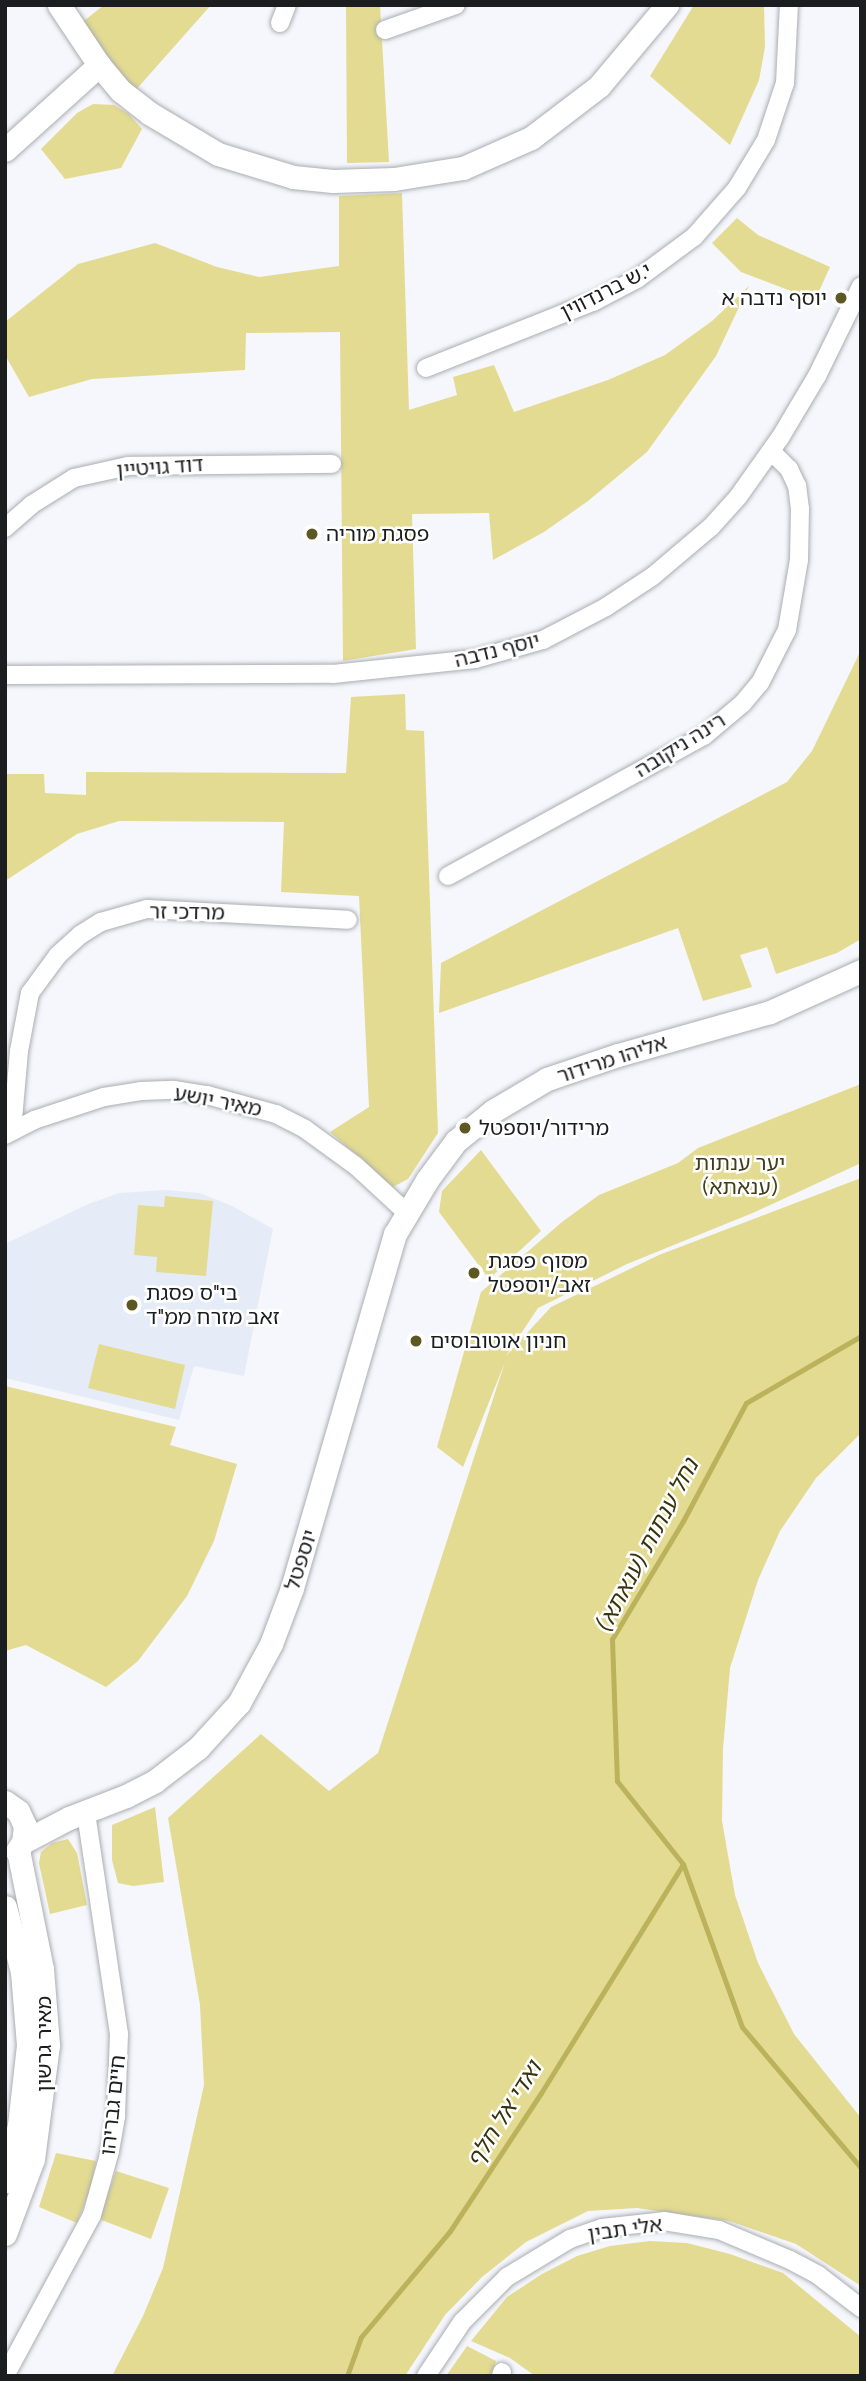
<!DOCTYPE html>
<meta charset="utf-8">
<style>
body{margin:0}
#map{position:relative;width:866px;height:2381px;overflow:hidden;background:#f5f7fc;font-family:Figtree,"Noto Sans Hebrew",sans-serif}
div>[style]{position:absolute}
.built>*{inset:0;background:#e5ecf7}
.green>*{inset:0;background:#e3db91}
.stream>*{height:5px;margin:-2.5px;padding:0 2.5px;transform-origin:2.5px;border-radius:2.5px;background:#bcb25c}
.roads{filter:drop-shadow(0 0 2px #aaadb1) drop-shadow(0 0 2px #aaadb1)}
.minor>*{height:18px;margin:-9px;padding:0 9px;transform-origin:9px;border-radius:9px;background:#fff}
.tertiary>*{height:23px;margin:-11.5px;padding:0 11.5px;transform-origin:11.5px;border-radius:11.5px;background:#fff}
.dots>*{width:19px;height:19px;translate:-50% -50%;box-sizing:border-box;border:4px solid #fff;border-radius:50%}
span{translate:-50% -50%;white-space:nowrap;text-align:center;line-height:1.15;-webkit-text-stroke:5px #fff;paint-order:stroke}
.street-label{font-size:21px;color:#1c1d1f}
.poi-label{font-size:21px;color:#1c1d1f}
.right{translate:-100% -50%;text-align:right}
.left{translate:0 -50%;text-align:left}
.park-label{font-size:21px;color:#433e19}
.water-label{font-size:23px;color:#37330d;font-style:italic}
.frame{position:absolute;inset:0;border:7px solid #1c1d1f;pointer-events:none}
</style>
<div id="map">
<div class="built">
<i style="clip-path:polygon(166px 1190px,200px 1193px,232px 1206px,273px 1229px,244px 1376px,194px 1366px,179px 1420px,5px 1378px,5px 1244px,86px 1205px,119px 1193px)"></i>
</div>
<div class="green">
<i style="clip-path:polygon(104px 5px,211px 5px,134px 92px,80px 24px)"></i>
<i style="clip-path:polygon(346px 5px,380px 5px,389px 162px,347px 163px)"></i>
<i style="clip-path:polygon(694px 5px,764px 5px,765px 47px,759px 80px,730px 145px,650px 76px)"></i>
<i style="clip-path:polygon(93px 104px,114px 105px,129px 114px,142px 129px,121px 168px,65px 179px,41px 149px,77px 113px)"></i>
<i style="clip-path:polygon(402px 193px,409px 410px,457px 395px,453px 377px,494px 365px,514px 412px,608px 380px,665px 355px,712px 321px,749px 286px,716px 356px,647px 452px,588px 501px,544px 532px,493px 560px,489px 513px,412px 514px,416px 649px,343px 661px,340px 332px,246px 333px,245px 370px,92px 379px,29px 397px,5px 355px,5px 322px,78px 264px,155px 243px,217px 267px,259px 277px,339px 266px,339px 196px)"></i>
<i style="clip-path:polygon(737px 218px,758px 235px,830px 267px,815px 300px,741px 272px,712px 243px)"></i>
<i style="clip-path:polygon(861px 650px,861px 939px,837px 953px,776px 974px,767px 947px,740px 955px,752px 987px,703px 1001px,678px 928px,439px 1013px,441px 963px,787px 782px,812px 751px)"></i>
<i style="clip-path:polygon(405px 694px,406px 730px,424px 731px,438px 1133px,408px 1179px,393px 1187px,330px 1132px,369px 1107px,359px 896px,281px 892px,284px 822px,119px 821px,77px 834px,5px 881px,5px 774px,44px 774px,45px 793px,86px 795px,86px 772px,346px 773px,351px 697px)"></i>
<i style="clip-path:polygon(861px 1084px,861px 1163px,755px 1212px,627px 1264px,538px 1308px,506px 1356px,551px 1307px,659px 1255px,861px 1178px,861px 1433px,816px 1478px,780px 1531px,758px 1580px,730px 1668px,723px 1749px,722px 1821px,735px 1895px,758px 1963px,794px 2034px,861px 2118px,861px 2286px,796px 2244px,729px 2221px,637px 2208px,588px 2211px,526px 2242px,482px 2277px,445px 2315px,405px 2376px,112px 2376px,143px 2316px,163px 2268px,204px 2085px,200px 2005px,168px 1818px,261px 1734px,329px 1791px,378px 1753px,505px 1362px,463px 1467px,437px 1447px,481px 1292px,562px 1222px,599px 1195px,678px 1163px,698px 1148px)"></i>
<i style="clip-path:polygon(481px 1150px,541px 1231px,489px 1279px,439px 1212px,442px 1191px)"></i>
<i style="clip-path:polygon(165px 1196px,213px 1201px,206px 1276px,156px 1272px,157px 1257px,134px 1255px,138px 1205px,164px 1207px)"></i>
<i style="clip-path:polygon(99px 1344px,185px 1365px,175px 1409px,88px 1388px)"></i>
<i style="clip-path:polygon(5px 1386px,176px 1427px,170px 1445px,237px 1464px,214px 1541px,187px 1596px,138px 1661px,106px 1687px,26px 1645px,5px 1651px)"></i>
<i style="clip-path:polygon(155px 1807px,164px 1882px,133px 1886px,118px 1883px,112px 1860px,112px 1825px)"></i>
<i style="clip-path:polygon(68px 1839px,77px 1853px,87px 1905px,50px 1914px,39px 1863px,41px 1852px,52px 1843px)"></i>
<i style="clip-path:polygon(56px 2153px,96px 2161px,91px 2187px,77px 2223px,39px 2207px)"></i>
<i style="clip-path:polygon(116px 2171px,169px 2188px,151px 2239px,99px 2219px)"></i>
<i style="clip-path:polygon(650px 2241px,687px 2243px,730px 2254px,783px 2273px,861px 2337px,861px 2376px,535px 2376px,510px 2358px,471px 2341px,507px 2297px,542px 2274px,577px 2256px,610px 2246px)"></i>
<i style="clip-path:polygon(467px 2346px,496px 2361px,492px 2376px,446px 2376px)"></i>
</div>
<div class="stream">
<i style="left:861px;top:1336px;width:133px;rotate:149.8deg"></i>
<i style="left:746px;top:1403px;width:134px;rotate:118.1deg"></i>
<i style="left:683px;top:1521px;width:138px;rotate:121deg"></i>
<i style="left:612px;top:1639px;width:142px;rotate:88deg"></i>
<i style="left:617px;top:1781px;width:106px;rotate:51.5deg"></i>
<i style="left:683px;top:1864px;width:173px;rotate:70.1deg"></i>
<i style="left:742px;top:2027px;width:185px;rotate:49.8deg"></i>
<i style="left:347px;top:2376px;width:41px;rotate:-70.3deg"></i>
<i style="left:361px;top:2337px;width:138px;rotate:-50deg"></i>
<i style="left:450px;top:2231px;width:165px;rotate:-56.6deg"></i>
<i style="left:541px;top:2093px;width:269px;rotate:-58.2deg"></i>
</div>
<div class="roads">
<div class="minor">
<i style="left:280px;top:23px;width:19px;rotate:-69deg"></i>
<i style="left:385px;top:30px;width:75px;rotate:-19.4deg"></i>
<i style="left:426px;top:368px;width:180px;rotate:-21.6deg"></i>
<i style="left:593px;top:302px;width:50px;rotate:-27.6deg"></i>
<i style="left:637px;top:279px;width:71px;rotate:-36.4deg"></i>
<i style="left:694px;top:237px;width:65px;rotate:-48.7deg"></i>
<i style="left:737px;top:188px;width:56px;rotate:-58.9deg"></i>
<i style="left:766px;top:140px;width:60px;rotate:-71.6deg"></i>
<i style="left:785px;top:83px;width:78px;rotate:-87.1deg"></i>
<i style="left:5px;top:528px;width:35px;rotate:-41deg"></i>
<i style="left:31px;top:505px;width:51px;rotate:-32.1deg"></i>
<i style="left:74px;top:478px;width:55px;rotate:-12.5deg"></i>
<i style="left:128px;top:466px;width:204px;rotate:-0.6deg"></i>
<i style="left:5px;top:675px;width:328px;rotate:-0.2deg"></i>
<i style="left:333px;top:674px;width:143px;rotate:-6deg"></i>
<i style="left:475px;top:659px;width:71px;rotate:-15.6deg"></i>
<i style="left:543px;top:640px;width:71px;rotate:-27.6deg"></i>
<i style="left:606px;top:607px;width:56px;rotate:-33.4deg"></i>
<i style="left:653px;top:576px;width:76px;rotate:-40.2deg"></i>
<i style="left:711px;top:527px;width:40px;rotate:-48deg"></i>
<i style="left:738px;top:497px;width:72px;rotate:-54.6deg"></i>
<i style="left:780px;top:438px;width:72px;rotate:-59.2deg"></i>
<i style="left:817px;top:376px;width:100px;rotate:-63.9deg"></i>
<i style="left:448px;top:876px;width:292px;rotate:-28.7deg"></i>
<i style="left:704px;top:736px;width:51px;rotate:-40.2deg"></i>
<i style="left:743px;top:703px;width:26px;rotate:-50deg"></i>
<i style="left:760px;top:683px;width:59px;rotate:-63deg"></i>
<i style="left:787px;top:630px;width:71px;rotate:-80.3deg"></i>
<i style="left:799px;top:560px;width:51px;rotate:-88.9deg"></i>
<i style="left:800px;top:509px;width:23px;rotate:-97deg"></i>
<i style="left:797px;top:486px;width:19px;rotate:-115deg"></i>
<i style="left:789px;top:469px;width:25px;rotate:-135deg"></i>
<i style="left:12px;top:1131px;width:80px;rotate:-85deg"></i>
<i style="left:19px;top:1051px;width:59px;rotate:-79.3deg"></i>
<i style="left:30px;top:993px;width:47px;rotate:-53.6deg"></i>
<i style="left:58px;top:955px;width:30px;rotate:-42deg"></i>
<i style="left:80px;top:935px;width:25px;rotate:-32deg"></i>
<i style="left:101px;top:922px;width:48px;rotate:-15.8deg"></i>
<i style="left:147px;top:909px;width:201px;rotate:3.1deg"></i>
<i style="left:5px;top:1135px;width:33px;rotate:-27deg"></i>
<i style="left:34px;top:1120px;width:74px;rotate:-18.2deg"></i>
<i style="left:104px;top:1097px;width:37px;rotate:-9deg"></i>
<i style="left:141px;top:1091px;width:33px;rotate:-2deg"></i>
<i style="left:174px;top:1090px;width:33px;rotate:9deg"></i>
<i style="left:207px;top:1095px;width:72px;rotate:15.4deg"></i>
<i style="left:276px;top:1114px;width:33px;rotate:27deg"></i>
<i style="left:305px;top:1129px;width:63px;rotate:36deg"></i>
<i style="left:356px;top:1166px;width:68px;rotate:42.6deg"></i>
<i style="left:5px;top:2376px;width:183px;rotate:-61.6deg"></i>
<i style="left:92px;top:2215px;width:66px;rotate:-74.3deg"></i>
<i style="left:110px;top:2151px;width:36px;rotate:-80deg"></i>
<i style="left:116px;top:2116px;width:82px;rotate:-87.9deg"></i>
<i style="left:119px;top:2034px;width:224px;rotate:-98.5deg"></i>
<i style="left:426px;top:2376px;width:65px;rotate:-56.3deg"></i>
<i style="left:462px;top:2322px;width:64px;rotate:-45deg"></i>
<i style="left:507px;top:2277px;width:74px;rotate:-31.1deg"></i>
<i style="left:570px;top:2239px;width:34px;rotate:-19deg"></i>
<i style="left:602px;top:2228px;width:62px;rotate:-6.4deg"></i>
<i style="left:664px;top:2221px;width:56px;rotate:9.3deg"></i>
<i style="left:719px;top:2230px;width:77px;rotate:22.9deg"></i>
<i style="left:790px;top:2260px;width:32px;rotate:28deg"></i>
<i style="left:818px;top:2275px;width:54px;rotate:37.5deg"></i>
<i style="left:501px;top:2376px;width:4px;rotate:-76deg"></i>
</div>
<div class="tertiary">
<i style="left:59px;top:5px;width:72px;rotate:56.3deg"></i>
<i style="left:99px;top:65px;width:34px;rotate:50deg"></i>
<i style="left:121px;top:91px;width:36px;rotate:38deg"></i>
<i style="left:149px;top:113px;width:80px;rotate:30.7deg"></i>
<i style="left:218px;top:154px;width:78px;rotate:17deg"></i>
<i style="left:293px;top:177px;width:40px;rotate:5.7deg"></i>
<i style="left:333px;top:181px;width:61px;rotate:-1.9deg"></i>
<i style="left:394px;top:179px;width:70px;rotate:-9.1deg"></i>
<i style="left:463px;top:168px;width:74px;rotate:-23.8deg"></i>
<i style="left:531px;top:138px;width:86px;rotate:-37.4deg"></i>
<i style="left:599px;top:86px;width:106px;rotate:-50deg"></i>
<i style="left:5px;top:150px;width:127px;rotate:-42.1deg"></i>
<i style="left:5px;top:1802px;width:16px;rotate:35deg"></i>
<i style="left:18px;top:1811px;width:17px;rotate:65deg"></i>
<i style="left:25px;top:1826px;width:16px;rotate:97deg"></i>
<i style="left:23px;top:1842px;width:11px;rotate:124deg"></i>
<i style="left:23px;top:1842px;width:52px;rotate:-27.6deg"></i>
<i style="left:69px;top:1818px;width:61px;rotate:-21.1deg"></i>
<i style="left:126px;top:1796px;width:33px;rotate:-27deg"></i>
<i style="left:155px;top:1781px;width:54px;rotate:-37.5deg"></i>
<i style="left:198px;top:1748px;width:61px;rotate:-47.7deg"></i>
<i style="left:239px;top:1703px;width:67px;rotate:-61.5deg"></i>
<i style="left:271px;top:1644px;width:60px;rotate:-69.4deg"></i>
<i style="left:292px;top:1588px;width:369px;rotate:-73.8deg"></i>
<i style="left:395px;top:1234px;width:63px;rotate:-59.3deg"></i>
<i style="left:427px;top:1180px;width:49px;rotate:-53.4deg"></i>
<i style="left:456px;top:1141px;width:48px;rotate:-39deg"></i>
<i style="left:493px;top:1111px;width:63px;rotate:-30.7deg"></i>
<i style="left:547px;top:1079px;width:75px;rotate:-18.7deg"></i>
<i style="left:618px;top:1055px;width:158px;rotate:-15.8deg"></i>
<i style="left:770px;top:1012px;width:100px;rotate:-24.3deg"></i>
<i style="left:5px;top:1907px;width:67px;rotate:75.3deg"></i>
<i style="left:22px;top:1972px;width:73px;rotate:85.3deg"></i>
<i style="left:28px;top:2045px;width:81px;rotate:96.4deg"></i>
<i style="left:19px;top:2125px;width:58px;rotate:104deg"></i>
<i style="left:5px;top:2234px;width:80px;rotate:-69.5deg"></i>
<i style="left:33px;top:2159px;width:115px;rotate:-82.5deg"></i>
<i style="left:48px;top:2045px;width:76px;rotate:-94.5deg"></i>
<i style="left:42px;top:1969px;width:121px;rotate:-101.4deg"></i>
</div>
</div>
<div class="dots">
<i style="left:841px;top:298px;background:#5d5724"></i>
<i style="left:312px;top:534px;background:#5d5724"></i>
<i style="left:465px;top:1128px;background:#5d5724"></i>
<i style="left:474px;top:1273px;background:#5d5724"></i>
<i style="left:132px;top:1305px;background:#5d5724"></i>
<i style="left:416px;top:1341px;background:#5d5724"></i>
</div>
<div class="street-label">
<span style="left:606px;top:291px;rotate:-27deg">י.ש ברנדווין</span>
<span style="left:160px;top:467px;rotate:-4deg">דוד גויטיין</span>
<span style="left:497px;top:650px;rotate:-14deg">יוסף נדבה</span>
<span style="left:680px;top:745px;rotate:-32deg">רינה ניקובה</span>
<span style="left:187px;top:912px;rotate:1deg">מרדכי זר</span>
<span style="left:612px;top:1059px;rotate:-18deg">אליהו מרידור</span>
<span style="left:218px;top:1101px;rotate:11deg">מאיר יושע</span>
<span style="left:301px;top:1560px;rotate:-72deg">יוספטל</span>
<span style="left:44px;top:2044px;rotate:-90deg">מאיר גרשון</span>
<span style="left:113px;top:2105px;rotate:-84deg">חיים גבריהו</span>
<span style="left:625px;top:2229px;rotate:-8deg">אלי תבין</span>
</div>
<div class="poi-label">
<span class="right" style="left:827px;top:298px">יוסף נדבה א</span>
<span class="left" style="left:326px;top:534px">פסגת מוריה</span>
<span class="left" style="left:479px;top:1128px">מרידור/יוספטל</span>
<span class="left" style="left:488px;top:1273px">מסוף פסגת<br>זאב/יוספטל</span>
<span class="left" style="left:146px;top:1305px">בי"ס פסגת<br>זאב מזרח ממ"ד</span>
<span class="left" style="left:430px;top:1341px">חניון אוטובוסים</span>
</div>
<div class="park-label">
<span style="left:740px;top:1175px">יער ענתות<br>(ענאתא)</span>
</div>
<div class="water-label">
<span style="left:647px;top:1545px;rotate:-62deg">נחל ענתות (ענאתא)</span>
<span style="left:504px;top:2114px;rotate:-58deg">ואדי אל חלף</span>
</div>
<div class="frame"></div>
</div>
